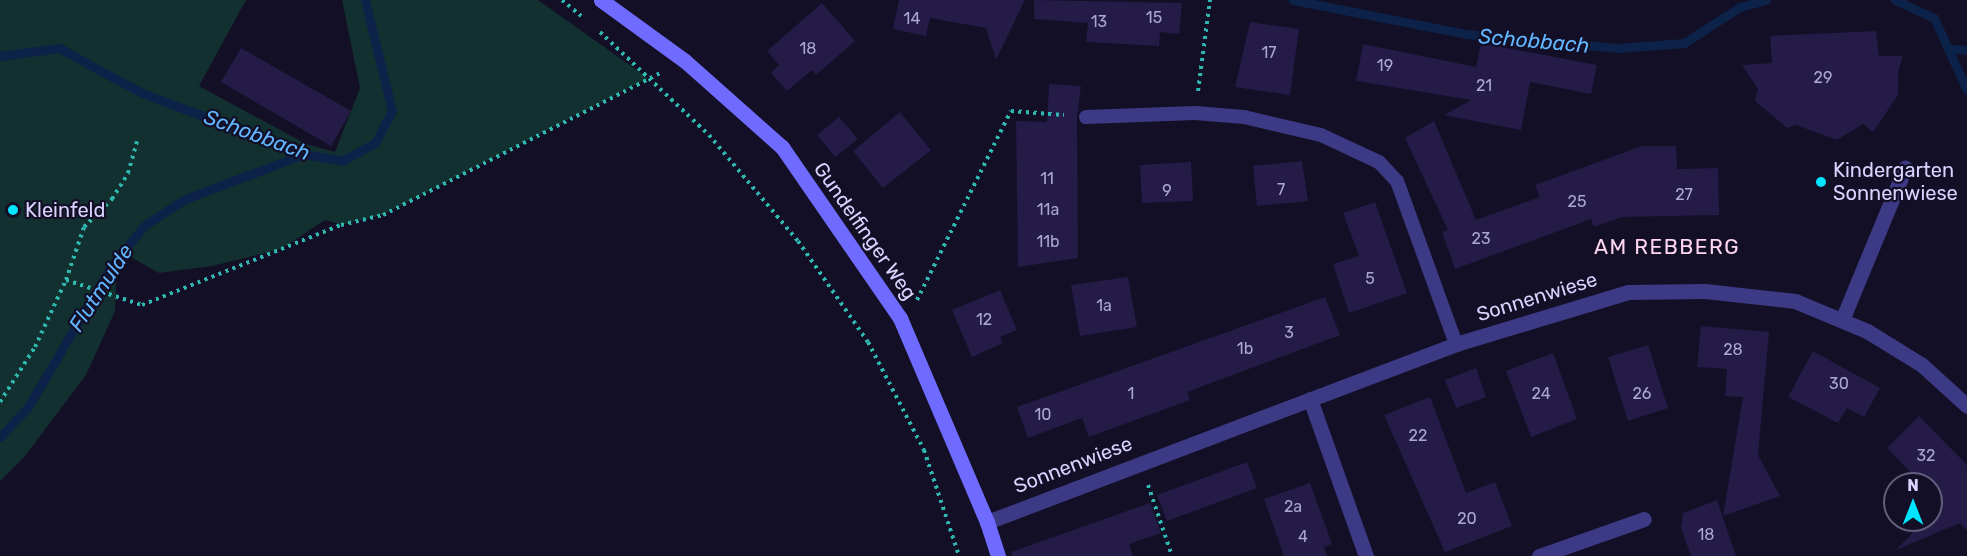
<!DOCTYPE html>
<style>
body{margin:0}
#map{position:relative;width:1967px;height:556px;overflow:hidden;background:#130f26;font-family:Rubik,sans-serif}
div>[style]{position:absolute}
.green>*{inset:0;background:#12302f}
.stream>*{height:9px;margin:-4.5px;padding:0 4.5px;transform-origin:4.5px;border-radius:4.5px;background:#0c2248}
.building>*{inset:0;background:#241b47}
.path>*{height:4px;margin-top:-2px;transform-origin:0;background:repeating-linear-gradient(90deg,#2fb8b0 0 3px,transparent 0 7.5px)}
.lane>*{height:14px;margin:-7px;padding:0 7px;transform-origin:7px;border-radius:7px;background:#3d3a85}
.street>*{height:15px;margin:-7.5px;padding:0 7.5px;transform-origin:7.5px;border-radius:7.5px;background:#3d3a85}
.secondary>*{height:15px;margin:-7.5px;padding:0 7.5px;transform-origin:7.5px;border-radius:7.5px;background:#6f6bff}
.dots>*{width:16px;height:16px;translate:-50% -50%;box-sizing:border-box;border:3px solid #130f26;border-radius:50%}
span{translate:-50% -50%;white-space:nowrap;text-align:center;line-height:1.15;-webkit-text-stroke:4.5px #130f26;paint-order:stroke}
.number-label{font-size:16px;color:#aca6d1}
.number-label span{-webkit-text-stroke-width:0}
.poi-label{font-size:20px;color:#d9d4ff}
.left{translate:0 -50%;text-align:left}
.street-label{font-size:20px;color:#d9d4ff}
.water-label{font-size:21px;color:#62b6ff;font-style:italic}
.neighbourhood-label{font-size:21px;color:#ffd6f0;letter-spacing:1.5px}
.north{position:absolute;left:1883px;top:472px;width:60px;height:60px;box-sizing:border-box;background:#130f26;border:2px solid #625e7d;border-radius:50%;rotate:0deg;font-size:16px;font-weight:700;line-height:24px;text-align:center;color:#d9d4ff}
.north::after{content:'';display:block;margin:auto;width:21px;height:27px;background:#00e5ff;clip-path:polygon(50% 0,100% 100%,50% 72%,0 100%)}
</style>
<div id="map">
<div class="green">
<i style="clip-path:polygon(0 0,246px 0,199px 86px,306px 144px,335px 152px,360px 88px,342px 0,538px 0,648px 78px,383px 215px,341px 225px,325px 220px,281px 249px,212px 266px,159px 273px,118px 250px,115px 311px,86px 375px,25px 456px,0 481px)"></i>
</div>
<div class="stream">
<i style="left:1293px;top:0;width:176px;rotate:11.1deg"></i>
<i style="left:1466px;top:34px;width:153px;rotate:5.3deg"></i>
<i style="left:1618px;top:48px;width:66px;rotate:-4.3deg"></i>
<i style="left:1684px;top:43px;width:67px;rotate:-32.7deg"></i>
<i style="left:1740px;top:7px;width:27px;rotate:-15deg"></i>
<i style="left:1895px;top:0;width:43px;rotate:24.8deg"></i>
<i style="left:1934px;top:18px;width:79px;rotate:65.4deg"></i>
<i style="left:1950px;top:49px;width:17px;rotate:3deg"></i>
<i style="left:0;top:56px;width:60px;rotate:-7.7deg"></i>
<i style="left:59px;top:48px;width:94px;rotate:28.5deg"></i>
<i style="left:142px;top:93px;width:173px;rotate:20.6deg"></i>
<i style="left:304px;top:154px;width:39px;rotate:10deg"></i>
<i style="left:342px;top:161px;width:38px;rotate:-29deg"></i>
<i style="left:375px;top:143px;width:36px;rotate:-62deg"></i>
<i style="left:392px;top:111px;width:114px;rotate:-103.7deg"></i>
<i style="left:0;top:437px;width:41px;rotate:-47deg"></i>
<i style="left:28px;top:407px;width:164px;rotate:-59.5deg"></i>
<i style="left:111px;top:266px;width:53px;rotate:-50.3deg"></i>
<i style="left:145px;top:225px;width:48px;rotate:-33deg"></i>
<i style="left:185px;top:199px;width:127px;rotate:-20.7deg"></i>
</div>
<div class="building">
<i style="clip-path:polygon(899px 0,1025px 0,996px 60px,986px 28px,930px 18px,926px 36px,893px 29px)"></i>
<i style="clip-path:polygon(1034px 0,1182px 3px,1179px 34px,1160px 32px,1159px 46px,1086px 42px,1088px 23px,1034px 19px)"></i>
<i style="clip-path:polygon(822px 3px,855px 41px,816px 75px,812px 70px,787px 91px,771px 73px,779px 65px,767px 51px)"></i>
<i style="clip-path:polygon(1250px 22px,1299px 29px,1290px 95px,1235px 87px)"></i>
<i style="clip-path:polygon(1876px 31px,1879px 56px,1903px 56px,1898px 72px,1898px 95px,1873px 132px,1863px 124px,1837px 140px,1796px 125px,1787px 128px,1755px 101px,1758px 89px,1742px 65px,1772px 63px,1770px 36px)"></i>
<i style="clip-path:polygon(1481px 43px,1597px 65px,1591px 94px,1530px 82px,1521px 130px,1444px 115px,1471px 100px,1356px 81px,1363px 44px,1476px 67px)"></i>
<i style="clip-path:polygon(241px 48px,351px 111px,331px 146px,221px 82px)"></i>
<i style="clip-path:polygon(1049px 84px,1081px 86px,1077px 117px,1078px 258px,1018px 267px,1016px 121px,1047px 122px)"></i>
<i style="clip-path:polygon(900px 112px,931px 150px,883px 188px,853px 151px)"></i>
<i style="clip-path:polygon(839px 117px,858px 139px,835px 157px,817px 135px)"></i>
<i style="clip-path:polygon(1434px 121px,1476px 220px,1540px 197px,1535px 185px,1642px 146px,1676px 146px,1677px 169px,1718px 168px,1719px 215px,1622px 217px,1594px 227px,1591px 219px,1455px 269px,1442px 232px,1448px 230px,1405px 138px)"></i>
<i style="clip-path:polygon(1302px 161px,1308px 201px,1257px 206px,1253px 166px)"></i>
<i style="clip-path:polygon(1191px 162px,1193px 201px,1142px 203px,1140px 165px)"></i>
<i style="clip-path:polygon(1375px 202px,1407px 293px,1349px 313px,1333px 264px,1359px 256px,1343px 213px)"></i>
<i style="clip-path:polygon(1128px 277px,1137px 327px,1080px 336px,1071px 285px)"></i>
<i style="clip-path:polygon(1000px 290px,1017px 330px,1000px 337px,1003px 343px,972px 357px,952px 310px)"></i>
<i style="clip-path:polygon(1325px 297px,1340px 335px,1187px 392px,1190px 400px,1089px 437px,1082px 418px,1028px 438px,1017px 407px)"></i>
<i style="clip-path:polygon(1701px 326px,1769px 332px,1758px 455px,1780px 496px,1723px 516px,1743px 397px,1725px 396px,1727px 369px,1697px 367px)"></i>
<i style="clip-path:polygon(1648px 345px,1668px 408px,1628px 421px,1608px 357px)"></i>
<i style="clip-path:polygon(1813px 351px,1880px 388px,1864px 417px,1847px 408px,1838px 423px,1788px 397px)"></i>
<i style="clip-path:polygon(1553px 353px,1577px 419px,1531px 437px,1506px 371px)"></i>
<i style="clip-path:polygon(1476px 368px,1486px 397px,1456px 408px,1445px 380px)"></i>
<i style="clip-path:polygon(1430px 397px,1466px 493px,1495px 482px,1512px 526px,1445px 552px,1384px 415px)"></i>
<i style="clip-path:polygon(1919px 416px,1967px 465px,1967px 531px,1960px 523px,1896px 550px,1925px 520px,1931px 520px,1931px 513px,1941px 504px,1931px 494px,1931px 484px,1922px 484px,1887px 448px)"></i>
<i style="clip-path:polygon(1247px 462px,1257px 488px,1167px 521px,1157px 495px)"></i>
<i style="clip-path:polygon(1310px 483px,1332px 544px,1324px 547px,1327px 556px,1284px 556px,1264px 499px)"></i>
<i style="clip-path:polygon(1717px 500px,1736px 556px,1691px 556px,1681px 528px,1683px 513px)"></i>
<i style="clip-path:polygon(1150px 503px,1161px 533px,1129px 544px,1133px 556px,1012px 556px,1011px 552px)"></i>
</div>
<div class="path">
<i style="left:562px;top:0;width:25px;rotate:40deg"></i>
<i style="left:600px;top:32px;width:150px;rotate:43.4deg"></i>
<i style="left:709px;top:135px;width:138px;rotate:50deg"></i>
<i style="left:798px;top:241px;width:123px;rotate:55.3deg"></i>
<i style="left:868px;top:342px;width:122px;rotate:62.6deg"></i>
<i style="left:924px;top:450px;width:112px;rotate:71.7deg"></i>
<i style="left:1198px;top:91px;width:92px;rotate:-82.5deg"></i>
<i style="left:66px;top:280px;width:56px;rotate:-71.2deg"></i>
<i style="left:84px;top:227px;width:40px;rotate:-45deg"></i>
<i style="left:112px;top:199px;width:31px;rotate:-58deg"></i>
<i style="left:128px;top:173px;width:33px;rotate:-74deg"></i>
<i style="left:917px;top:300px;width:211px;rotate:-63.6deg"></i>
<i style="left:1011px;top:111px;width:53px;rotate:4.3deg"></i>
<i style="left:0;top:402px;width:65px;rotate:-57.5deg"></i>
<i style="left:35px;top:347px;width:74px;rotate:-65.2deg"></i>
<i style="left:66px;top:280px;width:80px;rotate:18.2deg"></i>
<i style="left:142px;top:305px;width:214px;rotate:-21.9deg"></i>
<i style="left:341px;top:225px;width:43px;rotate:-13.4deg"></i>
<i style="left:383px;top:215px;width:311px;rotate:-27.1deg"></i>
<i style="left:1148px;top:485px;width:75px;rotate:71.3deg"></i>
</div>
<div class="lane">
<i style="left:1086px;top:117px;width:109px;rotate:-2.1deg"></i>
<i style="left:1195px;top:113px;width:49px;rotate:4.7deg"></i>
<i style="left:1244px;top:117px;width:79px;rotate:13.2deg"></i>
<i style="left:1321px;top:135px;width:64px;rotate:25deg"></i>
<i style="left:1379px;top:162px;width:26px;rotate:47deg"></i>
<i style="left:1397px;top:181px;width:173px;rotate:70.1deg"></i>
</div>
<div class="street">
<i style="left:1842px;top:320px;width:165px;rotate:-67.5deg"></i>
<i style="left:1310px;top:399px;width:167px;rotate:70.4deg"></i>
<i style="left:987px;top:522px;width:502px;rotate:-20.78deg"></i>
<i style="left:1456px;top:344px;width:180px;rotate:-16.8deg"></i>
<i style="left:1628px;top:292px;width:77px;rotate:-0.7deg"></i>
<i style="left:1705px;top:291px;width:91px;rotate:6.3deg"></i>
<i style="left:1795px;top:301px;width:78px;rotate:22.6deg"></i>
<i style="left:1867px;top:331px;width:65px;rotate:31.7deg"></i>
<i style="left:1922px;top:365px;width:61px;rotate:42.3deg"></i>
<i style="left:1539px;top:556px;width:111px;rotate:-19.4deg"></i>
</div>
<div class="secondary">
<i style="left:601px;top:0;width:104px;rotate:36deg"></i>
<i style="left:685px;top:61px;width:130px;rotate:41.6deg"></i>
<i style="left:782px;top:147px;width:208px;rotate:55.4deg"></i>
<i style="left:900px;top:318px;width:222px;rotate:66.9deg"></i>
<i style="left:987px;top:522px;width:36px;rotate:72deg"></i>
</div>
<div class="dots">
<i style="left:1821px;top:182px;background:#00e5ff"></i>
<i style="left:13px;top:210px;background:#00e5ff"></i>
</div>
<div class="number-label">
<span style="left:1154px;top:18px">15</span>
<span style="left:912px;top:19px">14</span>
<span style="left:1099px;top:22px">13</span>
<span style="left:808px;top:49px">18</span>
<span style="left:1269px;top:53px">17</span>
<span style="left:1385px;top:66px">19</span>
<span style="left:1823px;top:78px">29</span>
<span style="left:1484px;top:86px">21</span>
<span style="left:1047px;top:179px">11</span>
<span style="left:1281px;top:190px">7</span>
<span style="left:1167px;top:191px">9</span>
<span style="left:1684px;top:195px">27</span>
<span style="left:1577px;top:202px">25</span>
<span style="left:1048px;top:210px">11a</span>
<span style="left:1481px;top:239px">23</span>
<span style="left:1048px;top:242px">11b</span>
<span style="left:1370px;top:279px">5</span>
<span style="left:1104px;top:306px">1a</span>
<span style="left:984px;top:320px">12</span>
<span style="left:1289px;top:333px">3</span>
<span style="left:1245px;top:349px">1b</span>
<span style="left:1733px;top:350px">28</span>
<span style="left:1839px;top:384px">30</span>
<span style="left:1131px;top:394px">1</span>
<span style="left:1541px;top:394px">24</span>
<span style="left:1642px;top:394px">26</span>
<span style="left:1043px;top:415px">10</span>
<span style="left:1418px;top:436px">22</span>
<span style="left:1926px;top:456px">32</span>
<span style="left:1293px;top:507px">2a</span>
<span style="left:1467px;top:519px">20</span>
<span style="left:1706px;top:535px">18</span>
<span style="left:1303px;top:537px">4</span>
</div>
<div class="poi-label">
<span class="left" style="left:1833px;top:182px">Kindergarten<br>Sonnenwiese</span>
<span class="left" style="left:25px;top:210px">Kleinfeld</span>
</div>
<div class="street-label">
<span style="left:865px;top:231px;rotate:55deg">Gundelfinger Weg</span>
<span style="left:1537px;top:297px;rotate:-17deg">Sonnenwiese</span>
<span style="left:1073px;top:465px;rotate:-21deg">Sonnenwiese</span>
</div>
<div class="water-label">
<span style="left:1534px;top:41px;rotate:5deg">Schobbach</span>
<span style="left:257px;top:135px;rotate:20deg">Schobbach</span>
<span style="left:101px;top:288px;rotate:-57deg">Flutmulde</span>
</div>
<div class="neighbourhood-label">
<span style="left:1667px;top:247px">AM REBBERG</span>
</div>
<div class="north">N</div>
</div>
